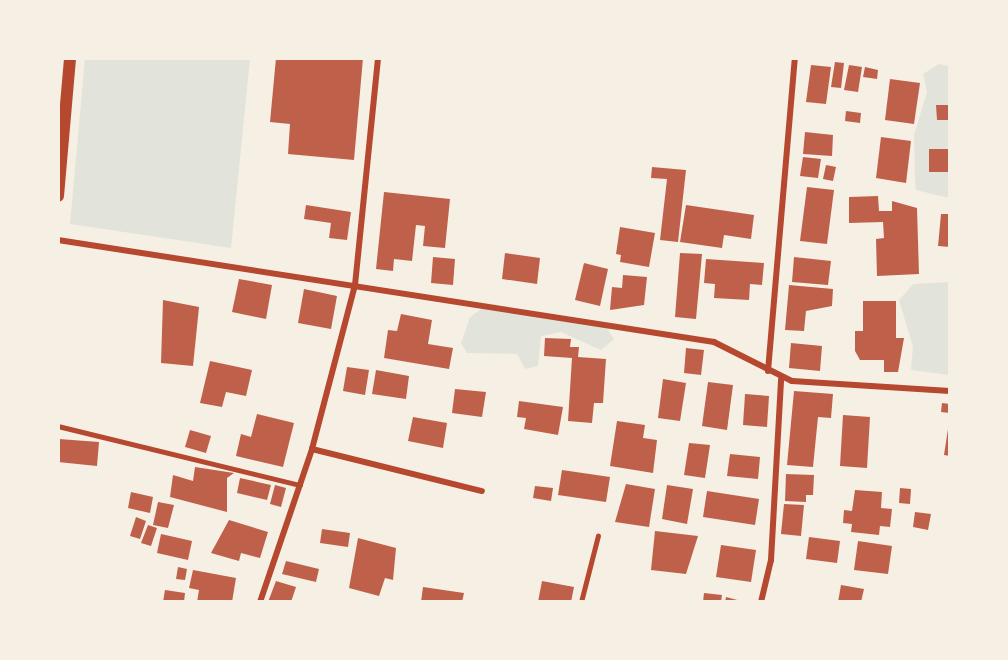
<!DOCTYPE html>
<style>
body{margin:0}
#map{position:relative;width:1008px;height:660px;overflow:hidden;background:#f6efe4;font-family:"Golos Text",sans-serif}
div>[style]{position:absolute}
.green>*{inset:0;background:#e2e4dc}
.building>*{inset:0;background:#bf614a}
.service>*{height:4.5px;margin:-2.25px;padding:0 2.25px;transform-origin:2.25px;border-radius:2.25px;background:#b5482f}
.minor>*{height:6px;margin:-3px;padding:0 3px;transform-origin:3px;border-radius:3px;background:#b5482f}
.secondary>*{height:12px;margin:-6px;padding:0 6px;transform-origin:6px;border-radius:6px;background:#b5482f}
span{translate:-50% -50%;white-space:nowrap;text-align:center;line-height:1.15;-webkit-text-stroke:4.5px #f6efe4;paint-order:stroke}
.frame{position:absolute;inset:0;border:60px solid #f6efe4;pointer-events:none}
</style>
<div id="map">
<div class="green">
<i style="clip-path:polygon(85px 58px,250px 59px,231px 248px,70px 224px)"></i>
<i style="clip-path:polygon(939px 64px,949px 66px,949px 198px,916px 190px,915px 181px,914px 135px,927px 92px,923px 74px)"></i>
<i style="clip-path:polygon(949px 282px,949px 375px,911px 370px,913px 347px,899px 300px,913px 284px)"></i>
<i style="clip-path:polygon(484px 307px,607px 328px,614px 339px,601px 350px,561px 332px,541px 336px,538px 366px,525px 369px,517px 354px,467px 353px,461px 343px,470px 317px)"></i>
</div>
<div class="building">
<i style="clip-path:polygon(276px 58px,363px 58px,354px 160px,288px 154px,290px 124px,270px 122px)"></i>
<i style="clip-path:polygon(835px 62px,844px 63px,841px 88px,831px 87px)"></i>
<i style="clip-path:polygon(811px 65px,831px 67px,826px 104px,806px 102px)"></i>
<i style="clip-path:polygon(849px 65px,862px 67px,858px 92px,844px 90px)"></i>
<i style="clip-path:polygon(865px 67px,878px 70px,877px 79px,863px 77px)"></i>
<i style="clip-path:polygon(890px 79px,920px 83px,914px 124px,885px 120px)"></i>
<i style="clip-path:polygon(936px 105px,950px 105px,950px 120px,937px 120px)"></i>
<i style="clip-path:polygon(846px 111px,861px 113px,860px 123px,845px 121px)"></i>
<i style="clip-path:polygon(805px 132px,833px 135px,832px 156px,803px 154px)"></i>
<i style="clip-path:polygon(881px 137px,911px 141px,906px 183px,876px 178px)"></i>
<i style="clip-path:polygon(929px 149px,950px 149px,950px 172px,929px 172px)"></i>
<i style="clip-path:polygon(803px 157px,821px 159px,818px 178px,800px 176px)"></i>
<i style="clip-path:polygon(826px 165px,836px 167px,833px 181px,823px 179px)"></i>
<i style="clip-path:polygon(652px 167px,686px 170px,678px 242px,660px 240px,667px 179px,651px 178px)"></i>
<i style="clip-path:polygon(807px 187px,834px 190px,827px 244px,800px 241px)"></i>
<i style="clip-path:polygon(384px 192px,450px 199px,445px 248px,423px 246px,425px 226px,416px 225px,412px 261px,394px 259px,393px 271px,376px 269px)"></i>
<i style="clip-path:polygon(878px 196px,879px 211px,892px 211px,892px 201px,917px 208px,919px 274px,877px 276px,876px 239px,884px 238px,883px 222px,849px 223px,849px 197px)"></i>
<i style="clip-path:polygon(306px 205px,351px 212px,347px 240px,329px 238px,331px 223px,304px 219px)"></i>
<i style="clip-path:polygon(686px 205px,754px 215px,751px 239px,724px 235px,722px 248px,680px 242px)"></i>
<i style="clip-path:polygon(941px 214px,950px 214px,950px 247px,938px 246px)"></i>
<i style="clip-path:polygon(620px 227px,655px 233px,649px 267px,620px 262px,621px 255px,616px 254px)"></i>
<i style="clip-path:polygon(505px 253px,540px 258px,537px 284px,502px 279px)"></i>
<i style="clip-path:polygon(680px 253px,702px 254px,696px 319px,675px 317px)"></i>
<i style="clip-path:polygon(433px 257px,455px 259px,453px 285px,431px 283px)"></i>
<i style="clip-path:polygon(794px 257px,831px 261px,828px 285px,792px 282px)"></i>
<i style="clip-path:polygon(706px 259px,764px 263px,762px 285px,750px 284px,749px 300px,714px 298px,715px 284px,704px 283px)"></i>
<i style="clip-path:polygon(584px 263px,608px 269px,600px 306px,575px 300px)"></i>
<i style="clip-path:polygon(623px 275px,647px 277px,644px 305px,610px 310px,612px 287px,622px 288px)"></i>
<i style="clip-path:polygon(239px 279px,272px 285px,266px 319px,232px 312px)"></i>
<i style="clip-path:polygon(789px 285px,833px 289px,832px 306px,806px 311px,804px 331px,785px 330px)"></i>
<i style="clip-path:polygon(304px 289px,337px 296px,331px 329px,298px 323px)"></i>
<i style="clip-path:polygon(163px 300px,199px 307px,193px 366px,161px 363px)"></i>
<i style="clip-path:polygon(863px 301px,896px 301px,896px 338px,904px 338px,898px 372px,884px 372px,884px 360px,860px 360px,855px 351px,855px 331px,863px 331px)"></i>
<i style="clip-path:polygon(401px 314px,432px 320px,428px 344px,453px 348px,449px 369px,384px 358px,388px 330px,397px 331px)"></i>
<i style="clip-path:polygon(545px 338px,571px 339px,570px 347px,579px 347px,578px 357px,606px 359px,603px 403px,594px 403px,592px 423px,568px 421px,572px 358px,544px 356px)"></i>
<i style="clip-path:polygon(791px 343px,822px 346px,820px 371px,789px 368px)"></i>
<i style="clip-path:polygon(686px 348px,704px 350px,701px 375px,684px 373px)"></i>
<i style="clip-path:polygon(210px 361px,252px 370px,246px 396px,226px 392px,222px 407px,200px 403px)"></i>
<i style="clip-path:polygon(347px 367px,369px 370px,365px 395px,343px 391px)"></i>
<i style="clip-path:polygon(376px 370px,409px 376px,406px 399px,372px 394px)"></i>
<i style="clip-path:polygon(663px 379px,686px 383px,680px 421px,658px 418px)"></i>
<i style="clip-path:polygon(708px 382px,733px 385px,727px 430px,702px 426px)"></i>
<i style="clip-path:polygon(455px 389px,486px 392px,482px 417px,452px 413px)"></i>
<i style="clip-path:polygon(794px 391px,833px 394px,831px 418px,818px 417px,813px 467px,787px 465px)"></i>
<i style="clip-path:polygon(745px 394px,769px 396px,767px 427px,743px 425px)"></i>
<i style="clip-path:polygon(519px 401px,563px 407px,558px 435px,524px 429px,526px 418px,517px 417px)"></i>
<i style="clip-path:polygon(942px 403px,950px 404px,950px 413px,941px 412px)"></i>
<i style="clip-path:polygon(257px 414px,294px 423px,283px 467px,236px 456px,241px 434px,251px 437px)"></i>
<i style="clip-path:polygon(843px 415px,870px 417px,867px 468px,840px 466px)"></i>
<i style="clip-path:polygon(950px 416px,950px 456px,944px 455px)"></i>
<i style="clip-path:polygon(413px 417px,447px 423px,443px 448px,408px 441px)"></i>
<i style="clip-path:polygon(617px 421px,645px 425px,643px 438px,657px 440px,653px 473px,610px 466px)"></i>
<i style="clip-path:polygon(190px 430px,211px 436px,206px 453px,185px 447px)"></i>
<i style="clip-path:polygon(59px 439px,99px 442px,97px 466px,58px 462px)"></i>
<i style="clip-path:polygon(689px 443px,710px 445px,705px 478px,684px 475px)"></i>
<i style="clip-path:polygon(730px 454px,760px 457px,758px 479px,727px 476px)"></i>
<i style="clip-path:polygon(195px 467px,234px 473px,227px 478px,227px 512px,170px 497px,173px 475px,193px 481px)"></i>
<i style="clip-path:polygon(562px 470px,610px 477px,606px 502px,558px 495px)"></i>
<i style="clip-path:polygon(786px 474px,814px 475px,813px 495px,806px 495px,806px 502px,785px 501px)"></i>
<i style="clip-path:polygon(240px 478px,271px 485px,267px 500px,237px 493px)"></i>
<i style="clip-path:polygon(626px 484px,655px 489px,649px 527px,615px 522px)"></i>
<i style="clip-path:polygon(275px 485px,286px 488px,281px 507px,270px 504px)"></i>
<i style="clip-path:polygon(667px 485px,693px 489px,687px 524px,662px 519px)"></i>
<i style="clip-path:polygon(535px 486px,553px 488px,551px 501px,533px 498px)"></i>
<i style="clip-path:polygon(900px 488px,911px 489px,910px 504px,899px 503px)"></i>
<i style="clip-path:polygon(855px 490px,882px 492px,881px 508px,892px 509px,890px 527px,880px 526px,879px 535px,851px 532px,852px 524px,843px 523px,844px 510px,852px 511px)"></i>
<i style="clip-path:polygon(707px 491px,759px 499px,755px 525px,703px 517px)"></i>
<i style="clip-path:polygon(131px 492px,153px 497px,150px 513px,128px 508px)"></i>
<i style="clip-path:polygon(158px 502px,174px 505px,168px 528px,153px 525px)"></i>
<i style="clip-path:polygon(784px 504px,804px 505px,801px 536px,781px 534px)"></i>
<i style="clip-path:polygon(915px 512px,931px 514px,928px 530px,913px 527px)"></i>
<i style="clip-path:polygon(136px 517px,146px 521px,140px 539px,130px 536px)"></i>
<i style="clip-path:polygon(229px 520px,268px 532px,260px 558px,241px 553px,239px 561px,211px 553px)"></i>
<i style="clip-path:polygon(148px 525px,157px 528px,151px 546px,141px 543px)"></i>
<i style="clip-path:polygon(322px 529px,350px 533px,348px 547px,320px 543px)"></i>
<i style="clip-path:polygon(655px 531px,698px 536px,686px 574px,651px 570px)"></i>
<i style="clip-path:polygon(161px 534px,192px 541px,188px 560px,157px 553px)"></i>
<i style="clip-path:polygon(809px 537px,840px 541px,837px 563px,806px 559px)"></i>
<i style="clip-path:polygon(358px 538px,396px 548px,393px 580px,385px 578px,379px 596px,349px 588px)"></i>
<i style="clip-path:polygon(858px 541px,892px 546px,888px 574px,854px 570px)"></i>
<i style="clip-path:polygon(721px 545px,756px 550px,751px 582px,716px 577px)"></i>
<i style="clip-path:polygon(286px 561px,319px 569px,316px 582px,282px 574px)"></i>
<i style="clip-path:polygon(178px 567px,187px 569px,185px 580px,176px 579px)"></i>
<i style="clip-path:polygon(193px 570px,236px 578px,232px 602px,197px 602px,199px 590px,189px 588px)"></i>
<i style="clip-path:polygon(276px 581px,296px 587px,291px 602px,268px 602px)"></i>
<i style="clip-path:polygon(542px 581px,574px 587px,571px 602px,538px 602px)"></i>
<i style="clip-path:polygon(841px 585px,864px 589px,861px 602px,838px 602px)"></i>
<i style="clip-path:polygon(423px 587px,464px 593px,462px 602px,421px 602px)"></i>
<i style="clip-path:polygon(165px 590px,185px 593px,184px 602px,163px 602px)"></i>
<i style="clip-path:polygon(704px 593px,722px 595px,721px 602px,703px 602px)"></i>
<i style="clip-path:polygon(726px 597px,741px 601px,741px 602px,725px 602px)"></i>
</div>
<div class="service">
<i style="left:58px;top:426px;width:249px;rotate:13.7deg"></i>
<i style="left:581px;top:602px;width:68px;rotate:-75.6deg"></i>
</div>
<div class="minor">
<i style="left:58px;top:240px;width:664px;rotate:8.84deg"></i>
<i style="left:714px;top:342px;width:87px;rotate:26.6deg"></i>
<i style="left:792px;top:381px;width:158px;rotate:3.6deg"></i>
<i style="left:768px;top:371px;width:314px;rotate:-85.1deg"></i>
<i style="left:312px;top:449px;width:175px;rotate:13.9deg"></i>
<i style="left:260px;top:602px;width:162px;rotate:-71.2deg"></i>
<i style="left:312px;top:449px;width:170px;rotate:-75.3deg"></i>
<i style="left:355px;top:285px;width:228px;rotate:-84.2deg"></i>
<i style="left:761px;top:602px;width:43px;rotate:-76.6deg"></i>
<i style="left:771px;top:560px;width:181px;rotate:-86.8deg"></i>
</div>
<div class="secondary">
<i style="left:58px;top:196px;width:139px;rotate:-85deg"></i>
</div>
<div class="frame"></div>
</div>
